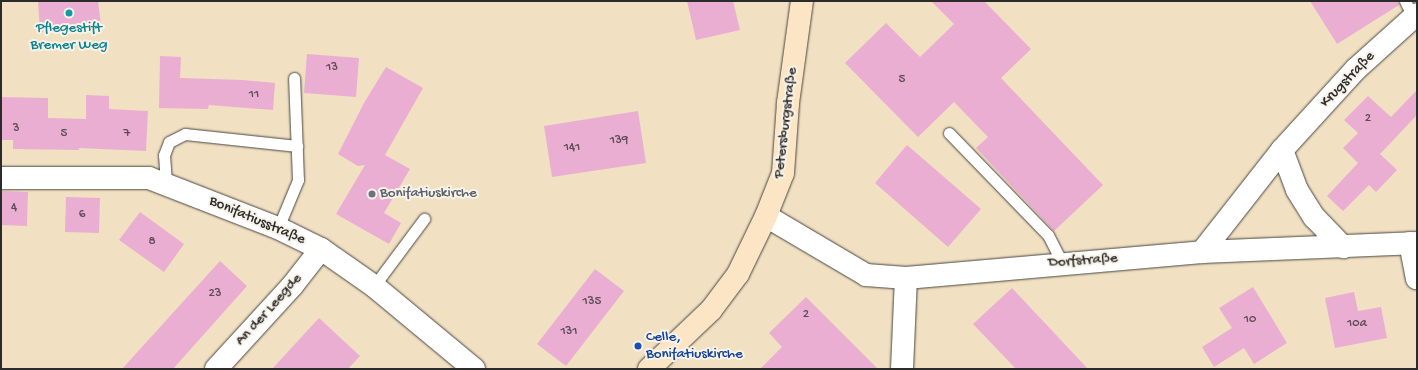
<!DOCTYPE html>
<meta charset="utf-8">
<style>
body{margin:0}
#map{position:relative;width:1418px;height:370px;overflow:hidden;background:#f1e0c2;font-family:"Gochi Hand",sans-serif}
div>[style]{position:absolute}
.building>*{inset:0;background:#ebaed3}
.roads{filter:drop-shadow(0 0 1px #494642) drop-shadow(0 0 1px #494642)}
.service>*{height:11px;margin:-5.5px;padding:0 5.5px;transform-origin:5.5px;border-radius:5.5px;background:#fff}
.minor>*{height:22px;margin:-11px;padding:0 11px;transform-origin:11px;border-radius:11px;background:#fff}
.secondary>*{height:22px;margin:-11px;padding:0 11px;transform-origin:11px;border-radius:11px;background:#fce5c4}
.dots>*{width:11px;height:11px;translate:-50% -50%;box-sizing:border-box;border:2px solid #f7f3e8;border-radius:50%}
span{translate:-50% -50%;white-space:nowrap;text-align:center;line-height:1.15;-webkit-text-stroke:4px #f7f3e8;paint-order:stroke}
.number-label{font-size:13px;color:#5b4c55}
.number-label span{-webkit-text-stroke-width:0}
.culture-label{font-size:15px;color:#0d838f}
.street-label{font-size:15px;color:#2b2b2b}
.worship-label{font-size:15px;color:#5b616d}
.left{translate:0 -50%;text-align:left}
.transit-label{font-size:15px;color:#164399}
.frame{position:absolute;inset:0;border:2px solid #2b2b2b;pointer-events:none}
</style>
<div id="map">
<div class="building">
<i style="clip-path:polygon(38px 1px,98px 1px,101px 25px,40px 32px)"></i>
<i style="clip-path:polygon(687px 1px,733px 1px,740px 30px,696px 40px)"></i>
<i style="clip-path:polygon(931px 1px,984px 1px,1031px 49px,1001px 78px,1103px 185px,1054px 231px,976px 148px,988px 137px,954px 102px,918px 137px,845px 63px,886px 23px,920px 57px,954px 24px)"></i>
<i style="clip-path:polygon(1310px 1px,1398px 1px,1399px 5px,1337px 44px)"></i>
<i style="clip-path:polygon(307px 54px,359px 58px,356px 97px,304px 93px)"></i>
<i style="clip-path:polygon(160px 56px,181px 57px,180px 78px,243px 80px,275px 83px,273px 110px,209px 105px,208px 109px,159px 108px)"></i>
<i style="clip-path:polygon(386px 67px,423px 88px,385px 155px,410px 169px,384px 213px,401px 223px,389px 244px,336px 214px,365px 165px,358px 166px,338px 154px,364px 103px)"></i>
<i style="clip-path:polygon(1417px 90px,1417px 115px,1380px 154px,1397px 170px,1376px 192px,1369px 185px,1343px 211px,1327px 196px,1358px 163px,1343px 148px,1358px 133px,1344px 120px,1368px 96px,1391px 117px)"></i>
<i style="clip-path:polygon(86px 95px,109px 96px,109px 109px,148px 111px,146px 151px,79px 148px,79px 150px,13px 149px,13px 140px,1px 140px,1px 97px,48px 98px,48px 118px,86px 119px)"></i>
<i style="clip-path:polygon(638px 111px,646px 163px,552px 177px,544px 126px)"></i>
<i style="clip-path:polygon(907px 145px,981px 209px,948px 247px,875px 183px)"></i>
<i style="clip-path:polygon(1px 191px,28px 192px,27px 226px,1px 225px)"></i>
<i style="clip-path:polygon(66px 197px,100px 198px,99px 233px,65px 232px)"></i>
<i style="clip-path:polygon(140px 212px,184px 244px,164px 272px,119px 240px)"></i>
<i style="clip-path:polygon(220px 261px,247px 286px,173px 369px,122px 369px)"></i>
<i style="clip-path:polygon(595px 269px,624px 291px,566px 366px,537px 344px)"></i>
<i style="clip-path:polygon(1253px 287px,1287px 343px,1254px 364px,1244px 348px,1214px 367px,1202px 347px,1232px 328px,1219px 308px)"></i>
<i style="clip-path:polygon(1012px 288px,1088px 369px,1016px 369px,973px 324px)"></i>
<i style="clip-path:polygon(1354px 292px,1358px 311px,1381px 307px,1387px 338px,1335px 348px,1325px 298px)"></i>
<i style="clip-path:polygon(806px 297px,878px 369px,760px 369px,782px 347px,769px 333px)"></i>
<i style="clip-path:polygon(319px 318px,360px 356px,348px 369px,272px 369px)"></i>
</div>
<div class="roads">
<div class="service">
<i style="left:1405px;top:1px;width:18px;rotate:63deg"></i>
<i style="left:949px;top:133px;width:142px;rotate:45.9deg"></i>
<i style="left:1048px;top:235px;width:31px;rotate:63deg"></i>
<i style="left:166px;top:183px;width:28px;rotate:-94deg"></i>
<i style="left:164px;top:155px;width:14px;rotate:-69deg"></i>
<i style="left:169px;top:142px;width:18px;rotate:-27deg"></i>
<i style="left:185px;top:134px;width:113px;rotate:6.1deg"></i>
<i style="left:278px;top:228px;width:52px;rotate:-67.4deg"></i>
<i style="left:298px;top:180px;width:102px;rotate:-92.2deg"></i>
<i style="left:374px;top:286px;width:84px;rotate:-53.3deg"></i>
</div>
<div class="minor">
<i style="left:1282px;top:150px;width:43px;rotate:69.4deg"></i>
<i style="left:1297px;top:190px;width:32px;rotate:58deg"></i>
<i style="left:1314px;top:217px;width:42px;rotate:46deg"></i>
<i style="left:1px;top:178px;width:148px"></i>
<i style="left:149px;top:178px;width:138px;rotate:21.2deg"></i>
<i style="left:278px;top:228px;width:48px;rotate:26deg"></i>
<i style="left:321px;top:249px;width:65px;rotate:34.9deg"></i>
<i style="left:374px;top:286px;width:130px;rotate:39.7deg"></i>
<i style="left:766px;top:216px;width:116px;rotate:30.5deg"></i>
<i style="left:866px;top:275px;width:40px;rotate:4.3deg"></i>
<i style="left:906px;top:278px;width:297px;rotate:-5deg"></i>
<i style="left:1202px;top:252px;width:215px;rotate:-2.4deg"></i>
<i style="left:1410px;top:243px;width:36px;rotate:79deg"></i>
<i style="left:1202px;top:252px;width:130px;rotate:-51.9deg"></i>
<i style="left:1282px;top:150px;width:110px;rotate:-47.6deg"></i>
<i style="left:1356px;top:69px;width:82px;rotate:-42deg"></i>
<i style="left:216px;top:369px;width:113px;rotate:-47.5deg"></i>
<i style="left:292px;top:286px;width:47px;rotate:-51.9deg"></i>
<i style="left:902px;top:369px;width:91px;rotate:-87.5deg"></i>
</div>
<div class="secondary">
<i style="left:649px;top:369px;width:86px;rotate:-43.6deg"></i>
<i style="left:711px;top:310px;width:45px;rotate:-53.1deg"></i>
<i style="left:738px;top:274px;width:64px;rotate:-64.2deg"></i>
<i style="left:766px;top:216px;width:46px;rotate:-68.4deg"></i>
<i style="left:783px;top:173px;width:70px;rotate:-85.9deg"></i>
<i style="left:788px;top:103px;width:103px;rotate:-82.2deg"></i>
</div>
</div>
<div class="dots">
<i style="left:69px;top:13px;background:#0f9aa8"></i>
<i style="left:372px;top:194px;background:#6b7280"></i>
<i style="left:638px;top:346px;background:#1a4fb4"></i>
</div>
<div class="number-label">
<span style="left:332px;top:68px">13</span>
<span style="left:902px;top:80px">5</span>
<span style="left:254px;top:95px">11</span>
<span style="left:1368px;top:119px">2</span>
<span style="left:16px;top:129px">3</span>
<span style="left:64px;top:134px">5</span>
<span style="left:127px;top:134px">7</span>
<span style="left:619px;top:141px">139</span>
<span style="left:572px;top:148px">141</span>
<span style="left:14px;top:208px">4</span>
<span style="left:82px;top:215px">6</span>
<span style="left:152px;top:242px">8</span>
<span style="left:215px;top:294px">23</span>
<span style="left:592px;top:302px">135</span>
<span style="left:806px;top:315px">2</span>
<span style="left:1250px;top:320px">10</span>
<span style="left:1357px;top:324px">10a</span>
<span style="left:569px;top:332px">131</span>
</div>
<div class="culture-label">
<span style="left:69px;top:37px">Pflegestift<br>Bremer Weg</span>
</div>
<div class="street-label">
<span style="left:1348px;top:80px;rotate:-46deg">Krugstraße</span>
<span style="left:786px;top:123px;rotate:-83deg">Petersburgstraße</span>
<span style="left:257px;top:221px;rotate:23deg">Bonifatiusstraße</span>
<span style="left:1083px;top:261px;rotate:-4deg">Dorfstraße</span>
<span style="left:269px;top:310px;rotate:-48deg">An der Leegde</span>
</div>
<div class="worship-label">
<span class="left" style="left:380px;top:194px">Bonifatiuskirche</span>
</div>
<div class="transit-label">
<span class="left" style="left:646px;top:346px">Celle,<br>Bonifatiuskirche</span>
</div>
<div class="frame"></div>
</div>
